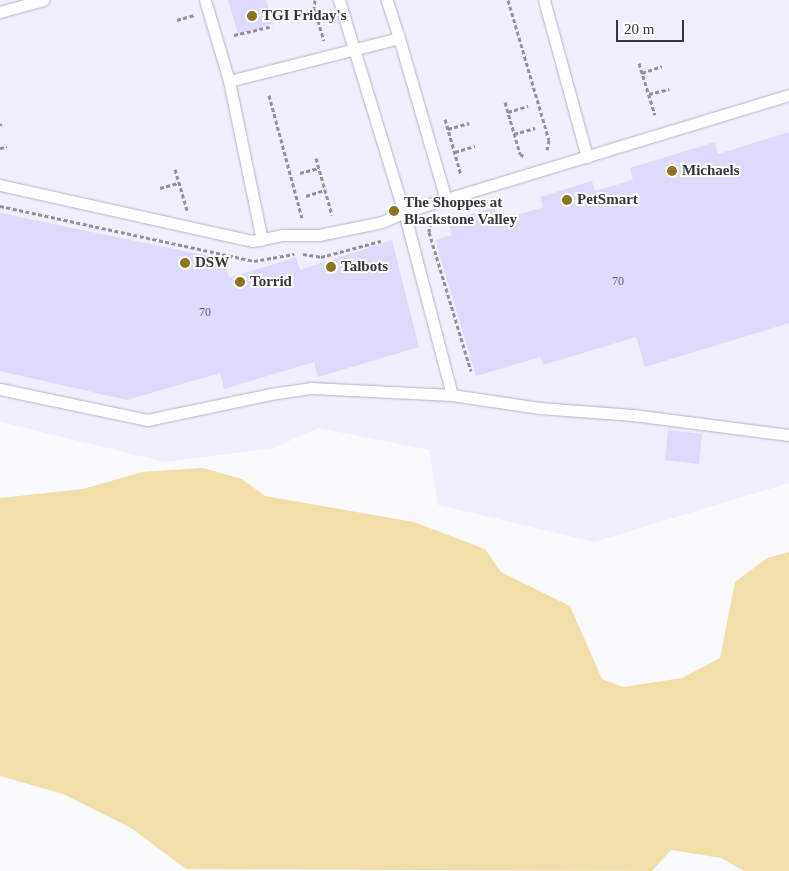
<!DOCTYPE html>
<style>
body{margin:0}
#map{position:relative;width:789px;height:871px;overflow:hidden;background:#fafafd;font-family:Georgia,serif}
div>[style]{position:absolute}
.built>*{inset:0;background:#efefff}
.green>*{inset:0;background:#f0dfa9}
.building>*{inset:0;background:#dddbfd}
.path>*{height:3px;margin-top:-1.5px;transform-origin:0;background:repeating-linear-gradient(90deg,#939397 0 4px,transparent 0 6.5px)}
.roads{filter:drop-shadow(0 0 1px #b5b4c0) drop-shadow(0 0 1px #b5b4c0)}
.lane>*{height:11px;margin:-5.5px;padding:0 5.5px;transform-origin:5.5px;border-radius:5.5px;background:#fff}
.dots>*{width:14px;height:14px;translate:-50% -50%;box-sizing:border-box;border:2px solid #fff;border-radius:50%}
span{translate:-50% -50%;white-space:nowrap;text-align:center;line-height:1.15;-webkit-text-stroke:4px #fff;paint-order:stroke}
.number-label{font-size:12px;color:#60606c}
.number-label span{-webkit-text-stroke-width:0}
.poi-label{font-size:15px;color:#37373b;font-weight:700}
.left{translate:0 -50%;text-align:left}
.scale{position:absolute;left:616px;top:20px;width:68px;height:22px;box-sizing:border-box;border:2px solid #37373b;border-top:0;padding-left:6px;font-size:15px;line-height:18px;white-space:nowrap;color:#37373b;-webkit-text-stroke:4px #fff;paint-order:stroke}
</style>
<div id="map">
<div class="built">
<i style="clip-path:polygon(0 0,789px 0,789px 483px,594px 542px,438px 505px,429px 450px,318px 428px,274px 448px,165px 462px,0 422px)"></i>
</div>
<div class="green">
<i style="clip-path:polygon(203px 468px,242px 479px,265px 496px,414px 522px,485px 549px,501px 572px,570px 606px,602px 679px,623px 687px,682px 678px,720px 658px,735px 582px,767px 558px,789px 552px,789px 871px,744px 871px,721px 858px,671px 850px,652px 871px,186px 869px,131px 828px,63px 794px,0 776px,0 498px,83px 489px,142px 472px)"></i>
</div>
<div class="building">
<i style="clip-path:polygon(228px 0,266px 0,273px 24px,238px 34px)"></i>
<i style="clip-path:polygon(789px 132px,789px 323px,645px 367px,636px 337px,543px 365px,540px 357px,476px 376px,435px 240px,452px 235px,448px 221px,494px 207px,498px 221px,543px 207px,540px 197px,592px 181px,595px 191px,633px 180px,630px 168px,715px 142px,718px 154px)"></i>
<i style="clip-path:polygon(0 213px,223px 259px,229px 278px,296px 257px,300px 270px,392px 240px,419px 347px,318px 377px,314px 362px,224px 389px,220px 373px,127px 400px,0 371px)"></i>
<i style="clip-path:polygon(668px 430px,702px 434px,699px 464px,665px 460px)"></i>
</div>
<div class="path">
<i style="left:315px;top:0;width:8px;rotate:97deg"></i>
<i style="left:314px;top:8px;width:34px;rotate:73deg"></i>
<i style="left:508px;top:0;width:146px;rotate:73.7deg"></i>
<i style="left:549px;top:140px;width:10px;rotate:101deg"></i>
<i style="left:177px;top:20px;width:18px;rotate:-16deg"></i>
<i style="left:234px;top:35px;width:39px;rotate:-13deg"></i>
<i style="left:639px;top:63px;width:54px;rotate:72.9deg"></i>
<i style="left:642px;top:73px;width:21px;rotate:-19deg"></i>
<i style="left:649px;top:94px;width:21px;rotate:-14deg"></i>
<i style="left:269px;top:95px;width:127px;rotate:75deg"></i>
<i style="left:505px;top:102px;width:54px;rotate:73.9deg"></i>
<i style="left:520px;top:154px;width:6px;rotate:31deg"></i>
<i style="left:508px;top:112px;width:21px;rotate:-17deg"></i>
<i style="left:445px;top:119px;width:58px;rotate:74.1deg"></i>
<i style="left:0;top:125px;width:2px;rotate:-27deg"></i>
<i style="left:448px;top:129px;width:22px;rotate:-16deg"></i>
<i style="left:514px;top:134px;width:22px;rotate:-16deg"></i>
<i style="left:0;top:148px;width:7px;rotate:-8deg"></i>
<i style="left:455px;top:152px;width:21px;rotate:-17deg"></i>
<i style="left:316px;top:158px;width:59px;rotate:74.3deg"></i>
<i style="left:175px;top:169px;width:43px;rotate:73.7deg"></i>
<i style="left:300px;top:173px;width:20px;rotate:-15deg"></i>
<i style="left:160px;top:188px;width:20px;rotate:-15deg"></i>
<i style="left:306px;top:196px;width:20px;rotate:-18deg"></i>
<i style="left:0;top:206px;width:260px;rotate:12.2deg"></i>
<i style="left:254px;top:261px;width:41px;rotate:-9.9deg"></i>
<i style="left:430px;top:222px;width:10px;rotate:96deg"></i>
<i style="left:429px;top:232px;width:145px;rotate:73.2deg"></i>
<i style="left:303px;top:254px;width:18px;rotate:9deg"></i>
<i style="left:321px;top:257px;width:62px;rotate:-14.9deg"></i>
</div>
<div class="roads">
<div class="lane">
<i style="left:205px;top:0;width:84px;rotate:73.5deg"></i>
<i style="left:229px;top:81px;width:162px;rotate:78.3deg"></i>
<i style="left:339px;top:0;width:222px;rotate:73deg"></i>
<i style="left:404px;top:212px;width:189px;rotate:75.3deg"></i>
<i style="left:452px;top:395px;width:88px;rotate:8.5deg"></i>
<i style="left:539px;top:408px;width:94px;rotate:4.3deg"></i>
<i style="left:633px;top:415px;width:157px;rotate:7.3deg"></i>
<i style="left:544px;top:0;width:163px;rotate:74.7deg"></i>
<i style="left:0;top:12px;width:45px;rotate:-15.6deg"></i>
<i style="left:399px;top:38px;width:169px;rotate:73.8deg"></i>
<i style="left:229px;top:81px;width:175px;rotate:-14.2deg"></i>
<i style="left:399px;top:38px;width:40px;rotate:-108deg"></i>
<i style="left:0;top:185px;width:258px;rotate:12.5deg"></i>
<i style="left:252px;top:241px;width:32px;rotate:-11deg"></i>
<i style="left:283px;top:235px;width:36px"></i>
<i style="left:319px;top:235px;width:64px;rotate:-11.7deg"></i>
<i style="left:382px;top:222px;width:24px;rotate:-24deg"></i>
<i style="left:404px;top:212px;width:402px;rotate:-16.9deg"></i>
<i style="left:0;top:389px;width:150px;rotate:11.9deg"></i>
<i style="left:147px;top:420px;width:126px;rotate:-11.9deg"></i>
<i style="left:270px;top:394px;width:41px;rotate:-8.3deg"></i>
<i style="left:311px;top:388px;width:141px;rotate:2.8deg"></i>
</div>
</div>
<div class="dots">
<i style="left:252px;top:16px;background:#8d7418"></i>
<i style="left:672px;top:171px;background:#8d7418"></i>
<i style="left:567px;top:200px;background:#8d7418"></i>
<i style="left:394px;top:211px;background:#8d7418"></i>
<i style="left:185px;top:263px;background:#8d7418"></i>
<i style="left:331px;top:267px;background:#8d7418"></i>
<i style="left:240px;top:282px;background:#8d7418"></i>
</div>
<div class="number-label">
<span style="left:618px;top:282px">70</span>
<span style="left:205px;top:313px">70</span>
</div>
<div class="poi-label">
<span class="left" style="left:262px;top:16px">TGI Friday's</span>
<span class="left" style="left:682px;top:171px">Michaels</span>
<span class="left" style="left:577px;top:200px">PetSmart</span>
<span class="left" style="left:404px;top:211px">The Shoppes at<br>Blackstone Valley</span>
<span class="left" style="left:195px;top:263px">DSW</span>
<span class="left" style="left:341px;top:267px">Talbots</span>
<span class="left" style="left:250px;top:282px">Torrid</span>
</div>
<div class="scale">20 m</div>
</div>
